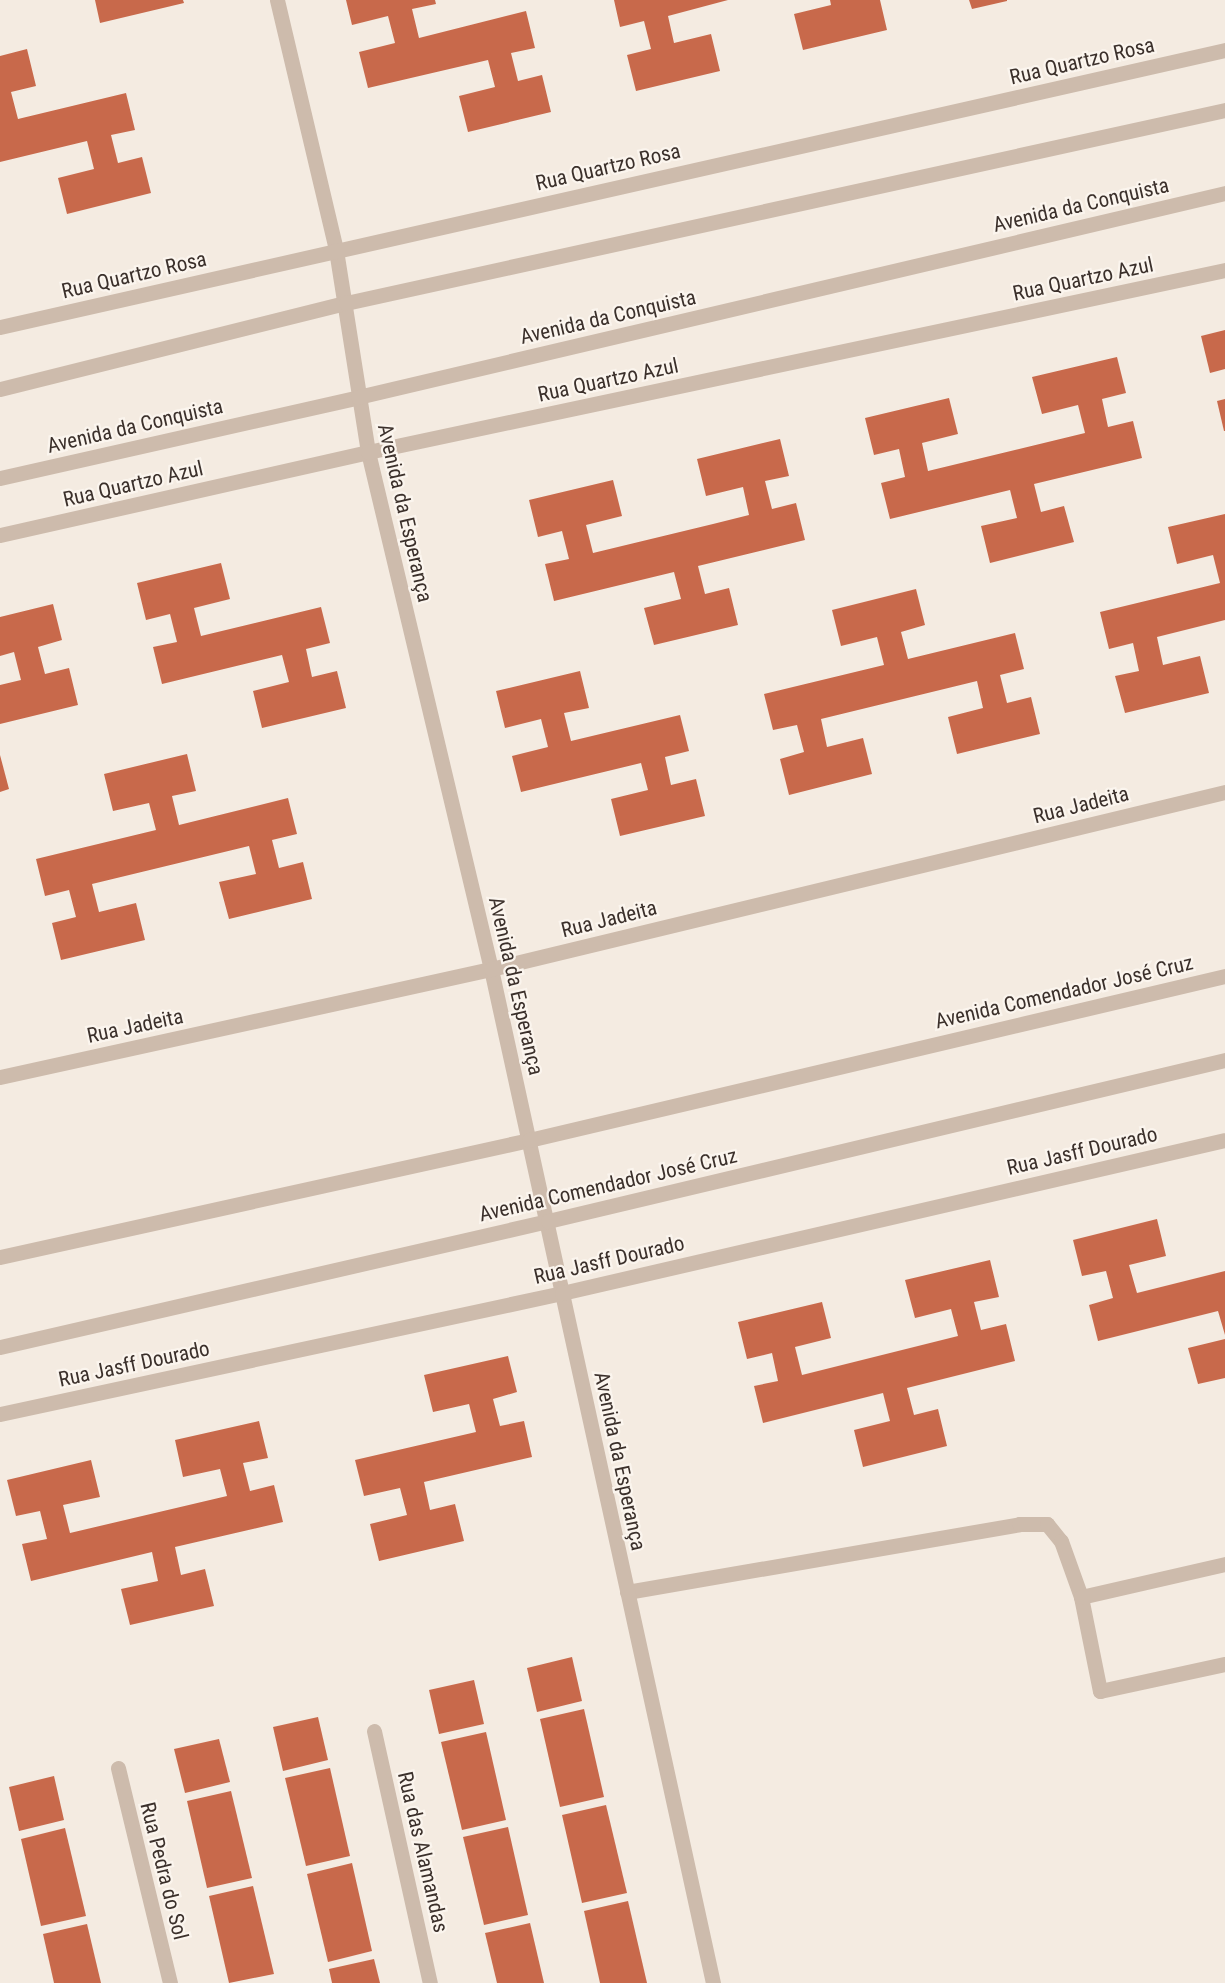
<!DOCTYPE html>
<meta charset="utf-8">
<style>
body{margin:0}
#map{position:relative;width:1225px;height:1983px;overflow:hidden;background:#f4ebe1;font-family:"Roboto Condensed",sans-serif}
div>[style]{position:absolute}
.building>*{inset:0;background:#c8694b}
.service>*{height:15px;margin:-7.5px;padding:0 7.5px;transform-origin:7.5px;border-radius:7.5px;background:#cdbbac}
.minor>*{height:15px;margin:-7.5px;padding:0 7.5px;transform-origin:7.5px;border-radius:7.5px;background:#cdbbac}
span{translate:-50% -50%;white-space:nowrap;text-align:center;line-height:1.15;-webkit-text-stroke:4.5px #fbf5ee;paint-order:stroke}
.street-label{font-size:21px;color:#3b302b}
</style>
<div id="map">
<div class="building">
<i style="clip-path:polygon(95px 0,183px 0,184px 3px,100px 23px)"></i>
<i style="clip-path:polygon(346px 0,435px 0,436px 4px,412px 9px,419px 38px,526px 11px,535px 48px,511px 53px,518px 81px,542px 75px,551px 112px,468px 132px,459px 96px,495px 87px,488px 60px,368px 88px,359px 52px,395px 43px,388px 16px,352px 25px)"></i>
<i style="clip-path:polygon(614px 0,728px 0,668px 16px,674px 43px,711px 34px,720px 71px,636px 91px,627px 55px,651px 49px,644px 21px,620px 27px)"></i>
<i style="clip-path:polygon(830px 0,880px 0,887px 30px,803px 50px,794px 14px,831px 5px)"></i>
<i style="clip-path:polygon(969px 0,1007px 0,1007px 1px,972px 9px)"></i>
<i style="clip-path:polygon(27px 49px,36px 86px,11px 92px,18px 119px,126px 93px,135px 130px,111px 135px,118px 163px,142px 157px,151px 193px,67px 214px,58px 178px,94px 169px,87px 141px,0 162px,0 56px)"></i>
<i style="clip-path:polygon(1225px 330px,1225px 369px,1210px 373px,1201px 336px)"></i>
<i style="clip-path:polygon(1117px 357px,1126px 393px,1102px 399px,1108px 427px,1133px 421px,1142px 458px,1034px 484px,1041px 512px,1064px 506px,1074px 542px,990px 563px,981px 526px,1017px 518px,1010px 490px,890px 519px,881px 483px,905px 477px,899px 449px,874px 455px,865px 418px,949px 398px,958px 434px,922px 443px,928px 471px,1085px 433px,1078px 405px,1042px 414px,1032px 377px)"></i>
<i style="clip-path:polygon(1225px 399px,1225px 431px,1224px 431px,1217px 401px)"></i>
<i style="clip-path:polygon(780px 439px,789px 476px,765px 481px,772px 509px,796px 503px,805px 540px,698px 566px,705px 594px,729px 588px,738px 625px,654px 645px,644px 608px,681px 599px,674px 572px,554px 601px,545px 564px,569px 559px,562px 531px,538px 537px,529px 500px,613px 480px,622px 516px,586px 525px,593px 553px,713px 524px,749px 515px,743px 487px,706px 496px,697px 459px)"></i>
<i style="clip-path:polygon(1225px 514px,1225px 620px,1157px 637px,1163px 665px,1200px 656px,1209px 693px,1125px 713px,1115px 676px,1139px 671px,1133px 643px,1109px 649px,1100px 612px,1220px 583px,1213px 555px,1177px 564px,1168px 527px)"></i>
<i style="clip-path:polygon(221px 563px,230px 599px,194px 608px,201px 636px,321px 607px,330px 643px,306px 649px,312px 677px,337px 671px,346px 708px,262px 728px,253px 691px,289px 682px,282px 655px,162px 684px,153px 647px,177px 642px,170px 614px,146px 620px,137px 583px)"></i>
<i style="clip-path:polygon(916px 589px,925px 625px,901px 632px,908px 659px,1015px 633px,1024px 669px,1000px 675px,1007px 703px,1031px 697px,1040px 734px,957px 754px,948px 717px,983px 708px,977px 681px,821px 719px,827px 747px,863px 738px,872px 774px,789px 795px,780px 759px,804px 752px,797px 725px,773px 730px,764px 694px,884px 665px,877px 637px,841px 646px,832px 610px)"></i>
<i style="clip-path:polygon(53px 604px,62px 640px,38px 647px,45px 674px,69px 668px,78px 705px,0 724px,0 685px,21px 680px,14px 652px,0 656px,0 617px)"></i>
<i style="clip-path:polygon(580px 671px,589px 708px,564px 713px,571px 741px,680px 715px,689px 751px,665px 757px,671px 785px,696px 779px,705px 816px,620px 836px,611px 799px,648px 790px,641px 763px,521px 792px,512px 756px,548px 747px,541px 719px,505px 728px,496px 691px)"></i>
<i style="clip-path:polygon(187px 754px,196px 791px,172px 796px,179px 825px,288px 798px,297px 834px,272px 840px,279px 868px,303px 862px,312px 899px,229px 919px,219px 882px,256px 874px,249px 846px,92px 884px,99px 912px,136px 903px,145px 940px,61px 960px,52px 923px,76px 917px,69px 890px,45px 896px,36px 859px,156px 830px,149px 803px,113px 811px,104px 774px)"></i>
<i style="clip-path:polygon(0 755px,9px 789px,0 792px)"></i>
<i style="clip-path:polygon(1157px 1219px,1166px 1256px,1129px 1265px,1137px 1293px,1225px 1271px,1225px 1335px,1218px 1311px,1098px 1341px,1089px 1305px,1113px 1298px,1106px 1271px,1082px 1276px,1073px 1240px)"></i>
<i style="clip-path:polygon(990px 1260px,999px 1297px,974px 1302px,981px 1330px,1006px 1324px,1015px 1361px,907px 1388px,914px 1415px,938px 1409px,947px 1446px,863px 1467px,854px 1430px,890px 1421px,883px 1393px,763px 1423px,754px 1386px,778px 1381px,772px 1353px,747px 1359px,738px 1322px,822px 1302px,831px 1338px,795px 1347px,802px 1375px,958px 1336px,951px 1309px,915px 1318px,905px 1280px)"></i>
<i style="clip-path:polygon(1225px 1339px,1225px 1378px,1198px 1384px,1188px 1348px)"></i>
<i style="clip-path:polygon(508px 1356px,517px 1392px,493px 1399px,500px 1426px,524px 1421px,532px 1457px,424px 1482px,430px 1510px,455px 1504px,464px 1541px,379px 1561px,370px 1524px,407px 1515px,400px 1488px,364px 1496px,355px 1460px,476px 1432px,469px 1404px,433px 1412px,424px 1375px)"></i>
<i style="clip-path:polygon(259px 1421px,268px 1458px,243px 1463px,250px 1491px,274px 1485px,283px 1522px,175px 1547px,181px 1575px,205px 1569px,214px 1606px,130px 1625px,121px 1589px,158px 1581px,152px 1552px,31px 1581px,22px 1544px,47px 1539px,40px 1511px,16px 1516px,7px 1480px,91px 1460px,100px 1497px,63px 1505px,70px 1533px,227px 1496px,220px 1469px,183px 1477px,175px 1440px)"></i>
<i style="clip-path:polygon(572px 1657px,582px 1701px,537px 1712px,527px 1668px)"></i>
<i style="clip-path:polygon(474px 1680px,484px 1724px,439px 1734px,429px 1690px)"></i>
<i style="clip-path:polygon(584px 1709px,604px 1797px,560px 1807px,540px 1719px)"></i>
<i style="clip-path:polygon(318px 1717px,328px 1760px,283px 1771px,273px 1727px)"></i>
<i style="clip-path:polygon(486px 1732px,506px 1820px,462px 1830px,441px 1742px)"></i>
<i style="clip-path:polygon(219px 1739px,230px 1782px,185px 1793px,174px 1749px)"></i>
<i style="clip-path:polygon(330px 1768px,350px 1856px,306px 1866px,285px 1778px)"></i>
<i style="clip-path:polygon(54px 1776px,64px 1820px,19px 1831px,9px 1787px)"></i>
<i style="clip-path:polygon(231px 1791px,252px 1878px,207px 1888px,187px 1801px)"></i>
<i style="clip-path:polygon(606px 1805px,627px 1893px,582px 1903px,562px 1815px)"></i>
<i style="clip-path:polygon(508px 1827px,528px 1915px,484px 1925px,463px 1837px)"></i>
<i style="clip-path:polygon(65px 1828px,86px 1916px,41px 1926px,21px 1839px)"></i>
<i style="clip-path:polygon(352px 1863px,372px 1951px,328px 1962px,307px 1874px)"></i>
<i style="clip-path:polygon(253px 1886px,274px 1974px,229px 1983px,209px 1896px)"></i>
<i style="clip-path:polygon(628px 1901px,647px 1983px,600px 1983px,584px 1911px)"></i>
<i style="clip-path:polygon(530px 1923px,544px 1983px,497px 1983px,485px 1933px)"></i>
<i style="clip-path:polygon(87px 1924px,101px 1983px,54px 1983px,43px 1934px)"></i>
<i style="clip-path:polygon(374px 1959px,380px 1983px,332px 1983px,329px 1969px)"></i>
</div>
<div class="service">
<i style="left:627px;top:1592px;width:398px;rotate:-9.8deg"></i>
<i style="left:1019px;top:1524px;width:28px"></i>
<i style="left:1047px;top:1524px;width:22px;rotate:51deg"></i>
<i style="left:1061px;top:1541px;width:59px;rotate:70.3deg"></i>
<i style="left:1081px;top:1597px;width:96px;rotate:78.6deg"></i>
<i style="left:1100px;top:1691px;width:128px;rotate:-12.2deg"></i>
<i style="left:1081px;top:1597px;width:148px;rotate:-12.9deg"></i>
</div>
<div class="minor">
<i style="left:277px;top:0;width:257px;rotate:76.7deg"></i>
<i style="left:336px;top:250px;width:205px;rotate:81deg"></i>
<i style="left:368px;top:452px;width:531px;rotate:76.62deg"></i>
<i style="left:491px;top:969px;width:1038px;rotate:77.65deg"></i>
<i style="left:0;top:327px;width:1256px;rotate:-12.74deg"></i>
<i style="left:0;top:389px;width:357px;rotate:-14deg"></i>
<i style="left:346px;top:303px;width:900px;rotate:-12.38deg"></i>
<i style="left:0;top:478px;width:367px;rotate:-12.7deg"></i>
<i style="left:358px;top:397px;width:891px;rotate:-13.24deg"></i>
<i style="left:0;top:535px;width:377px;rotate:-12.7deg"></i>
<i style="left:368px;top:452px;width:876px;rotate:-11.99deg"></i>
<i style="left:0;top:1077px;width:503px;rotate:-12.41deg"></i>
<i style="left:491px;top:969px;width:755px;rotate:-13.56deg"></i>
<i style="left:0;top:1257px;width:542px;rotate:-12.47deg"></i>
<i style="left:529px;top:1140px;width:715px;rotate:-13.26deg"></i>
<i style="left:0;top:1347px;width:562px;rotate:-12.95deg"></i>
<i style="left:548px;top:1221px;width:696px;rotate:-13.38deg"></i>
<i style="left:0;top:1414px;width:575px;rotate:-12.15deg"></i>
<i style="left:562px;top:1293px;width:680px;rotate:-12.99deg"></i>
<i style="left:374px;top:1731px;width:258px;rotate:77.5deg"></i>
<i style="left:118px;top:1768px;width:221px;rotate:76.4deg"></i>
</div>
<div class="street-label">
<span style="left:1082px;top:61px;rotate:-13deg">Rua Quartzo Rosa</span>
<span style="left:608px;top:167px;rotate:-13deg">Rua Quartzo Rosa</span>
<span style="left:1081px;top:205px;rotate:-13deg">Avenida da Conquista</span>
<span style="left:134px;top:275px;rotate:-13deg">Rua Quartzo Rosa</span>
<span style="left:1083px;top:279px;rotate:-12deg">Rua Quartzo Azul</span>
<span style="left:608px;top:317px;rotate:-13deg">Avenida da Conquista</span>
<span style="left:608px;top:380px;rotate:-12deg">Rua Quartzo Azul</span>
<span style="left:135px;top:426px;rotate:-13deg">Avenida da Conquista</span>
<span style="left:133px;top:484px;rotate:-13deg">Rua Quartzo Azul</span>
<span style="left:405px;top:513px;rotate:77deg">Avenida da Esperança</span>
<span style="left:1081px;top:805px;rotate:-14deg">Rua Jadeita</span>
<span style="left:609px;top:919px;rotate:-14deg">Rua Jadeita</span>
<span style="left:516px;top:986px;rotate:77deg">Avenida da Esperança</span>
<span style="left:1064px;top:992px;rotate:-13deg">Avenida Comendador José Cruz</span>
<span style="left:135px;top:1026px;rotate:-12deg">Rua Jadeita</span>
<span style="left:1082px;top:1151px;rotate:-13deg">Rua Jasff Dourado</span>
<span style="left:608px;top:1185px;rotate:-13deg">Avenida Comendador José Cruz</span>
<span style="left:609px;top:1260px;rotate:-13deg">Rua Jasff Dourado</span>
<span style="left:134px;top:1364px;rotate:-12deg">Rua Jasff Dourado</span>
<span style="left:620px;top:1461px;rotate:78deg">Avenida da Esperança</span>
<span style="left:423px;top:1852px;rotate:77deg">Rua das Alamandas</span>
<span style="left:164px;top:1871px;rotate:76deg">Rua Pedra do Sol</span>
</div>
</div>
